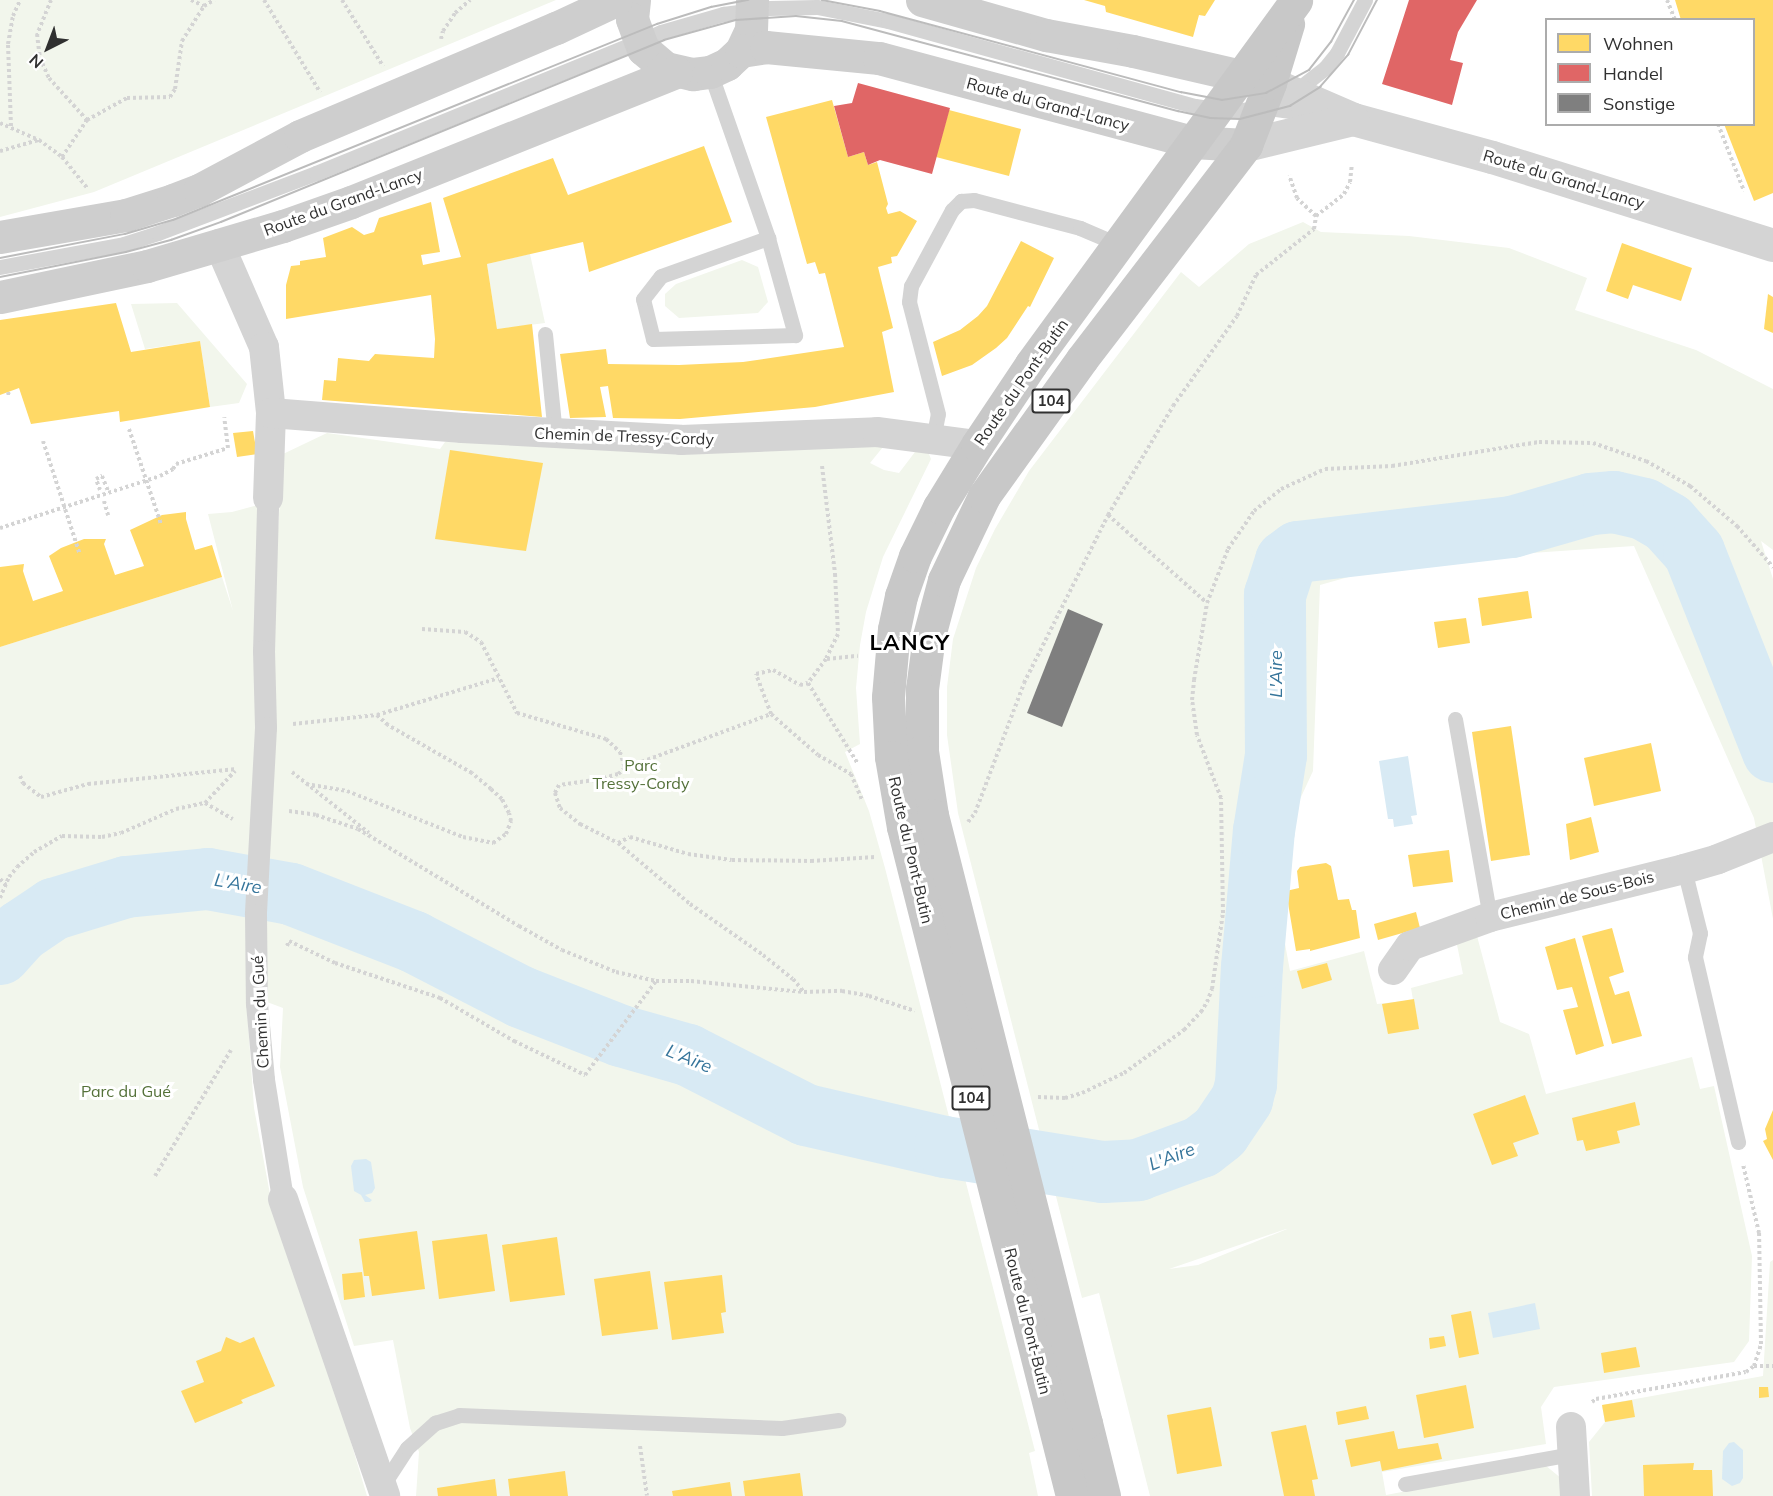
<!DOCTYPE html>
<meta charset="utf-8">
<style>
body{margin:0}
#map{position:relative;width:1773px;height:1496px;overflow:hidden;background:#fff;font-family:Mulish,sans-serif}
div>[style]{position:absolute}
.green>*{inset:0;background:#f2f6ec}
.water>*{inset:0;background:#d8eaf4}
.homes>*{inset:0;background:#ffd966}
.shops>*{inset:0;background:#e06666}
.river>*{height:62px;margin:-31px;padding:0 31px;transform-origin:31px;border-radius:31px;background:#d8eaf4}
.building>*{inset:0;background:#7f7f7f}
.path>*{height:4px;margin-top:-2px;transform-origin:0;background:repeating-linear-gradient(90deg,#d4d4d4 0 3px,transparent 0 6px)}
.service>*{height:15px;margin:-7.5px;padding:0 7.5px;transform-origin:7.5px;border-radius:7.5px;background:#d4d4d4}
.pedestrian>*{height:22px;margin:-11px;padding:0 11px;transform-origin:11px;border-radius:11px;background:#d4d4d4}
.minor>*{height:30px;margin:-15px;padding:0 15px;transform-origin:15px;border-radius:15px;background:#d4d4d4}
.tertiary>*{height:33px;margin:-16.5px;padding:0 16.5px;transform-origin:16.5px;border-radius:16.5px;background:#d4d4d4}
.secondary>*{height:33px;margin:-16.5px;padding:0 16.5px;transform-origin:16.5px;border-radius:16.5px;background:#cecece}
.primary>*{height:33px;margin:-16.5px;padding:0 16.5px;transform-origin:16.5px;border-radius:16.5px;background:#c8c8c8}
.tram>*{height:1.5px;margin:-0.75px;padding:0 0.75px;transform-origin:0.75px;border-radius:0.75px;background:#bcbcbc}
.primary-bridge>*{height:33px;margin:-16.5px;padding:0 16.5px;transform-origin:16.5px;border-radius:16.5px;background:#c8c8c8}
span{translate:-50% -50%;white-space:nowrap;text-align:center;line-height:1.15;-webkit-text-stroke:6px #fff;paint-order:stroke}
.shield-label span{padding:2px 4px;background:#fff;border:2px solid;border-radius:4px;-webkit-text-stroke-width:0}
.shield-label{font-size:15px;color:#303030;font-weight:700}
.street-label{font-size:16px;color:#303030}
.park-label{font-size:16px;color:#547139}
.water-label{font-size:18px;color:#36759b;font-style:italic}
.district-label{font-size:22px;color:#000;font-weight:700;letter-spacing:1.5px}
.legend{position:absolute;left:1545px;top:18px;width:210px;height:108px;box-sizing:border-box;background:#fff;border:2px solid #acacac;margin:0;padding:8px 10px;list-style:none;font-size:18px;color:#303030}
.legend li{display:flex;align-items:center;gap:12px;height:30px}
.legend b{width:30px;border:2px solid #acacac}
.north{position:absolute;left:18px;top:18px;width:60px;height:60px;-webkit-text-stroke:4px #fff;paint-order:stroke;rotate:222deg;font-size:16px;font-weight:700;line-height:24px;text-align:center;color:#303030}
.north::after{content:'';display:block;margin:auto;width:21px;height:27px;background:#303030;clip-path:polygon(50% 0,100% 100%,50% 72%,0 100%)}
</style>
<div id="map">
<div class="green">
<i style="clip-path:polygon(0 0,556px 0,94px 192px,0 217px)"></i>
<i style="clip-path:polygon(evenodd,1303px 222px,1321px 232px,1409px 236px,1509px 248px,1587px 278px,1575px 310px,1696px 350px,1773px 389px,1773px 550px,1761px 541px,1773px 579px,1773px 919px,1754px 818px,1634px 546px,1488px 556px,1384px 567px,1320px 585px,1313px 771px,1277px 849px,1281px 880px,1279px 911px,1290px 971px,1364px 951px,1377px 1004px,1413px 1000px,1411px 988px,1463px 974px,1456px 940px,1477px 936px,1500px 1022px,1529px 1034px,1546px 1094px,1692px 1057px,1700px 1089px,1714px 1086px,1752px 1256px,1749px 1341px,1734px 1362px,1554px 1387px,1541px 1407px,1546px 1444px,1382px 1472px,1386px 1495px,1545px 1465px,1562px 1479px,1562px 1496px,1150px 1496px,1099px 1293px,1082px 1298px,958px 813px,947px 735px,947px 687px,953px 639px,976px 568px,995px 529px,1029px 471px,1181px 272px,1199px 287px,1249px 244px,1303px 222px,1287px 1229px,1198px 1265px,1169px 1269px,1286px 1229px,1287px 1229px)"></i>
<i style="clip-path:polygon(530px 254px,545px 323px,497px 329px,487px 264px)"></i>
<i style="clip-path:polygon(742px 260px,758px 267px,768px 302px,758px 313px,679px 318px,665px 306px,665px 294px,676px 284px)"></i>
<i style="clip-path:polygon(177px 303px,247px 384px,239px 403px,210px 407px,200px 341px,145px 349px,131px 304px)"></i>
<i style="clip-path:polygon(327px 433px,440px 449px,445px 442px,581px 446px,845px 442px,883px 447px,870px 463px,884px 470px,899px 473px,918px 448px,927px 449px,931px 459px,883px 557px,866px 612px,860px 645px,856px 688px,860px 744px,845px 752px,869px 811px,885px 868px,1035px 1451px,1029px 1453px,1038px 1496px,416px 1496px,419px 1452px,410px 1428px,393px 1340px,354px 1346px,303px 1187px,280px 1067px,283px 1008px,267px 1002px,247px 1009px,254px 1108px,272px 1205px,339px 1402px,367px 1496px,0 1496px,0 647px,222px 577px,233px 611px,208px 514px,232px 512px,258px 505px,276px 560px,283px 454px)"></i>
<i style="clip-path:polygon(1773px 1260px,1773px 1496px,1592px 1496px,1589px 1442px,1605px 1422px,1602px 1405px,1763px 1376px,1770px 1262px)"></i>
</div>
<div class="water">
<i style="clip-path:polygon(1408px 756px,1417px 815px,1411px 816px,1413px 824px,1394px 827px,1393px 819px,1388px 819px,1379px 761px)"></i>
<i style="clip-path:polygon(366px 1159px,371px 1162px,375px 1188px,372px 1193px,365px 1195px,372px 1200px,370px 1202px,365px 1202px,361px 1195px,354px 1191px,351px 1166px,354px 1160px)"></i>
<i style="clip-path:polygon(1535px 1303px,1540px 1329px,1493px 1338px,1488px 1313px)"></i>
<i style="clip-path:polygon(1734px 1442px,1743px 1450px,1743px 1478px,1740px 1483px,1732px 1486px,1722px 1479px,1723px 1451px,1729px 1443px)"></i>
</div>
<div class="homes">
<i style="clip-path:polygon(1084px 0,1215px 0,1205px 16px,1199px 15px,1193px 37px,1106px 12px,1105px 6px)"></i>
<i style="clip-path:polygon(1675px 0,1773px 0,1773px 193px,1754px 201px,1724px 124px,1754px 124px,1754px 20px,1681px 20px)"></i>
<i style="clip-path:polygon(832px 100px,848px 157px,864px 152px,868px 165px,877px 162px,888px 204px,886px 208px,888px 214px,900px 211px,917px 221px,897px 256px,891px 257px,892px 263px,878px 267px,893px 328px,882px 332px,894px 392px,815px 407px,680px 419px,613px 418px,608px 386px,600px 387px,606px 417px,570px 418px,560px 354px,606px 349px,608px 364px,679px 365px,743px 362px,844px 347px,825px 273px,819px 274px,815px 262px,807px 264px,766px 117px)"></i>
<i style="clip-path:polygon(949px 110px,1021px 129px,1009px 176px,936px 157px)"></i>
<i style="clip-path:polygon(704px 146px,732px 222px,589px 272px,583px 242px,487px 264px,497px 329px,532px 324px,542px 417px,322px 400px,324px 380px,336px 381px,338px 358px,369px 361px,375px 354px,434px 358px,435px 339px,431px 295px,286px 319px,286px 285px,291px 266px,300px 265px,300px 261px,326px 257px,323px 238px,352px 227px,364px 235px,374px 232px,379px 218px,431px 202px,440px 252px,421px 255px,423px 265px,461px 257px,443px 198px,553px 158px,568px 195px)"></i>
<i style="clip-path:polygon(1021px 241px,1054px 258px,1030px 307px,1028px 306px,1007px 338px,996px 348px,972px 365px,942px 376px,933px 342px,960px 330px,978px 316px,987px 306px)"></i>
<i style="clip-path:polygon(1622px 243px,1692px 268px,1681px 301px,1633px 285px,1628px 299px,1606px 291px)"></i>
<i style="clip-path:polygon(1768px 294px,1773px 297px,1773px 333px,1764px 329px)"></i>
<i style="clip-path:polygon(116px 303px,131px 352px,200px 341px,210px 407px,120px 422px,119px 411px,31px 424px,19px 388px,0 395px,0 320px)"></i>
<i style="clip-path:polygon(253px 431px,257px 454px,237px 457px,233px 433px)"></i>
<i style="clip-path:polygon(450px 450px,543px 463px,526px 551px,435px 539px)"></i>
<i style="clip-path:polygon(186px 512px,186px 519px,195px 550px,212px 545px,222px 577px,0 647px,0 567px,24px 564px,23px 571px,33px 601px,63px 591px,49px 556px,61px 548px,84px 539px,106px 539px,104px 544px,115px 575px,144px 566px,130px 530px,162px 515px)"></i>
<i style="clip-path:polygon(1528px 591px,1532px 618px,1482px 626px,1478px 598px)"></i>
<i style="clip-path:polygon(1466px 618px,1470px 643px,1438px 648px,1434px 622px)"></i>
<i style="clip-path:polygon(1511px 726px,1530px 855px,1491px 861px,1472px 732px)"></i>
<i style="clip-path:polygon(1651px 743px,1661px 791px,1594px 806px,1584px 758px)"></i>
<i style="clip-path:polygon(1591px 817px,1599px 852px,1570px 860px,1566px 824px)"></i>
<i style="clip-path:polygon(1449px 850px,1453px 882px,1413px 887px,1408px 855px)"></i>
<i style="clip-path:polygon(1326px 863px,1331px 866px,1338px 900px,1349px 899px,1352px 910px,1356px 910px,1360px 938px,1310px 951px,1310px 949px,1296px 951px,1286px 891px,1299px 888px,1297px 871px,1300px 867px)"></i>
<i style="clip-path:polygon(1416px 912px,1420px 928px,1378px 940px,1374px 924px)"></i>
<i style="clip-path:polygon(1612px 928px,1624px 972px,1609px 977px,1615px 995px,1629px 991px,1642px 1036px,1612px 1044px,1582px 936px)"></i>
<i style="clip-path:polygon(1575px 938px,1604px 1046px,1576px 1055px,1563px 1010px,1578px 1007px,1572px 987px,1557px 990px,1545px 947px)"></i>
<i style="clip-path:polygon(1327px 963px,1332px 980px,1302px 989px,1297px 971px)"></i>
<i style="clip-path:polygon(1414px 999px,1419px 1029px,1388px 1034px,1382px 1004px)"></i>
<i style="clip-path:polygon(1525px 1095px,1539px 1134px,1513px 1143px,1518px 1156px,1492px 1165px,1473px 1114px)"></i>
<i style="clip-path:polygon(1635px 1102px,1640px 1125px,1617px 1131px,1620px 1143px,1586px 1151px,1583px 1140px,1577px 1141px,1572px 1118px)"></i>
<i style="clip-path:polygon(1773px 1110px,1773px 1160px,1763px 1141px,1767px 1139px,1765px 1129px)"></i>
<i style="clip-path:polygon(417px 1231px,425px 1289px,372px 1296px,369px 1276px,364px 1276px,359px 1239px)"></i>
<i style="clip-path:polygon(487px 1234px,495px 1291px,439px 1299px,432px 1241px)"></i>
<i style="clip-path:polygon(557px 1237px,565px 1295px,510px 1302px,502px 1245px)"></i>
<i style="clip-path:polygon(650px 1271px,658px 1329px,602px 1336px,594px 1279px)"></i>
<i style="clip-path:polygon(362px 1272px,365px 1297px,344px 1300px,342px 1274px)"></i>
<i style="clip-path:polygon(722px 1275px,726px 1312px,721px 1313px,724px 1333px,672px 1340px,664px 1282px)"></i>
<i style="clip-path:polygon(1471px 1311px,1479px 1354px,1459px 1358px,1451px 1315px)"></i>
<i style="clip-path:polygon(1444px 1336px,1446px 1346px,1430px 1349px,1429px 1338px)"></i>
<i style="clip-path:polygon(226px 1337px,240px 1343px,254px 1337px,275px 1386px,241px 1400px,243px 1403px,195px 1423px,181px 1391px,204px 1382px,196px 1361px,221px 1351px)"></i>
<i style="clip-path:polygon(1636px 1347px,1640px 1367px,1604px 1373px,1601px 1353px)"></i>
<i style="clip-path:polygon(1466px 1385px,1474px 1428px,1424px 1438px,1416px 1395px)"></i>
<i style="clip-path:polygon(1759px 1387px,1768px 1387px,1769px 1397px,1759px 1398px)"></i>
<i style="clip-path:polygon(1632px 1400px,1635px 1417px,1605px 1422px,1602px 1405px)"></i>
<i style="clip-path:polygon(1366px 1406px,1369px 1419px,1338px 1425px,1336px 1412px)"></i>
<i style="clip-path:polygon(1211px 1407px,1222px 1466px,1177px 1474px,1167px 1415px)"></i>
<i style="clip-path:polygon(1306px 1425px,1318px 1479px,1312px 1480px,1315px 1496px,1284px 1496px,1271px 1432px)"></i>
<i style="clip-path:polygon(1394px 1431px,1398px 1449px,1438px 1443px,1442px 1459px,1382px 1471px,1380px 1461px,1351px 1467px,1345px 1440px)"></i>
<i style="clip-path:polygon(1694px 1463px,1693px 1470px,1712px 1470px,1713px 1496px,1644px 1496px,1643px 1465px)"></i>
<i style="clip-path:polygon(565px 1471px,568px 1496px,510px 1496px,508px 1479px)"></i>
<i style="clip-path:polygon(800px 1473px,803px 1496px,745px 1496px,743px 1481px)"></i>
<i style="clip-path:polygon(495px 1479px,497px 1496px,438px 1496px,437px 1488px)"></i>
<i style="clip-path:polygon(730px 1482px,732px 1496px,673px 1496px,672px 1491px)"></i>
</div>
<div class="shops">
<i style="clip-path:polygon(1409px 0,1477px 0,1458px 32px,1450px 60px,1463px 63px,1452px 105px,1382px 84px)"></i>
<i style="clip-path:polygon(858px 83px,950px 108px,932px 174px,880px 160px,868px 165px,864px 152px,848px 157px,834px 106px,852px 103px)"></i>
</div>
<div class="river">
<i style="left:0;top:954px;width:31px;rotate:-48deg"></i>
<i style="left:21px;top:931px;width:40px;rotate:-34deg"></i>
<i style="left:54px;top:909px;width:75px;rotate:-17deg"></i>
<i style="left:126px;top:887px;width:82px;rotate:-5.6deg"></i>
<i style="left:208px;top:879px;width:84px;rotate:10.2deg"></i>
<i style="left:291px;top:894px;width:132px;rotate:21.3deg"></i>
<i style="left:414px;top:942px;width:120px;rotate:27.2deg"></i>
<i style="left:521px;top:997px;width:107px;rotate:21.3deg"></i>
<i style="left:621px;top:1036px;width:70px;rotate:15.8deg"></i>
<i style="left:688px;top:1055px;width:132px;rotate:27deg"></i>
<i style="left:806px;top:1115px;width:143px;rotate:13deg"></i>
<i style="left:945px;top:1147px;width:160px;rotate:9deg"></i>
<i style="left:1103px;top:1172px;width:35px;rotate:-3deg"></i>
<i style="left:1138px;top:1170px;width:67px;rotate:-20.1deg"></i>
<i style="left:1201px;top:1147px;width:24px;rotate:-38deg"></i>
<i style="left:1220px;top:1132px;width:40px;rotate:-56deg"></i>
<i style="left:1242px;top:1099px;width:16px;rotate:-75deg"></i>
<i style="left:1246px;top:1084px;width:117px;rotate:-87.1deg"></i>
<i style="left:1252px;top:967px;width:137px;rotate:-85deg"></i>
<i style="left:1264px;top:831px;width:77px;rotate:-81deg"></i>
<i style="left:1276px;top:755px;width:160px;rotate:-90.4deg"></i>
<i style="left:1275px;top:595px;width:36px;rotate:-72deg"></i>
<i style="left:1286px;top:561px;width:15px;rotate:-37deg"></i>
<i style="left:1298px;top:552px;width:215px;rotate:-6.7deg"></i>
<i style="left:1512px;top:527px;width:82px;rotate:-16.2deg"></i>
<i style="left:1591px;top:504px;width:23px;rotate:-5deg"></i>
<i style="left:1614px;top:502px;width:31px;rotate:13deg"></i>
<i style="left:1644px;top:509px;width:28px;rotate:30deg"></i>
<i style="left:1668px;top:523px;width:39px;rotate:48deg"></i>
<i style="left:1694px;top:552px;width:215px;rotate:68.4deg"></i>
</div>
<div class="building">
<i style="clip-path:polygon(1068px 609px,1103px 624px,1062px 727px,1027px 713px)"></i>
</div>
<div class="path">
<i style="left:51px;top:0;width:37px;rotate:112deg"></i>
<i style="left:37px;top:34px;width:24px;rotate:83deg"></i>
<i style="left:40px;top:58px;width:22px;rotate:66deg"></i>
<i style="left:49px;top:78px;width:57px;rotate:47.9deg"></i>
<i style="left:191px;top:0;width:14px;rotate:25deg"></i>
<i style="left:264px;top:0;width:108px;rotate:58.7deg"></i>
<i style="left:342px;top:0;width:78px;rotate:58.2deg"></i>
<i style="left:1667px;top:0;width:22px;rotate:68deg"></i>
<i style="left:441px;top:39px;width:8px;rotate:-76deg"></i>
<i style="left:443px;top:31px;width:22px;rotate:-56deg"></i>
<i style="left:455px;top:13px;width:20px;rotate:-41deg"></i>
<i style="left:0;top:123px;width:43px;rotate:23.6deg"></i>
<i style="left:39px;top:140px;width:29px;rotate:36deg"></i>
<i style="left:62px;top:157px;width:40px;rotate:51deg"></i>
<i style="left:1718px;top:124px;width:72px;rotate:68.8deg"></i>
<i style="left:11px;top:126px;width:82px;rotate:-92.1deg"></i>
<i style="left:8px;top:44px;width:28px;rotate:-80deg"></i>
<i style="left:13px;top:16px;width:17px;rotate:-66deg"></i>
<i style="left:0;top:151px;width:40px;rotate:-16deg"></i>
<i style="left:62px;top:157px;width:45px;rotate:-56deg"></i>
<i style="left:87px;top:120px;width:46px;rotate:-28.8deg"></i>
<i style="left:127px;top:98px;width:43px;rotate:-1.3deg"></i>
<i style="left:170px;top:97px;width:9px;rotate:-58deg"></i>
<i style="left:175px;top:89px;width:49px;rotate:-81.7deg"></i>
<i style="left:182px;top:41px;width:41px;rotate:-57.8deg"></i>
<i style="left:204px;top:6px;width:12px;rotate:-31deg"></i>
<i style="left:1316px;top:216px;width:36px;rotate:-38deg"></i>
<i style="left:1344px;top:194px;width:13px;rotate:-63deg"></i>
<i style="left:1350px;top:182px;width:18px;rotate:-84deg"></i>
<i style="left:8px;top:392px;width:4px;rotate:76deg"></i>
<i style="left:129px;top:429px;width:100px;rotate:71.4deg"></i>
<i style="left:43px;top:441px;width:117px;rotate:72deg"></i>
<i style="left:822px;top:466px;width:109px;rotate:83.1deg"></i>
<i style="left:835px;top:574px;width:60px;rotate:87.1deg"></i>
<i style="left:838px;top:634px;width:28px;rotate:116deg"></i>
<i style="left:826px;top:659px;width:30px;rotate:127deg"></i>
<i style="left:808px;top:683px;width:95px;rotate:58.3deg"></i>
<i style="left:100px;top:490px;width:12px;rotate:-110deg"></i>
<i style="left:96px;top:479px;width:7px;rotate:-27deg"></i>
<i style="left:102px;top:476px;width:18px;rotate:68deg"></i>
<i style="left:104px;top:501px;width:15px;rotate:74deg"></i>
<i style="left:1108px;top:515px;width:132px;rotate:41.6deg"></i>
<i style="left:0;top:528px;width:168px;rotate:-18deg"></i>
<i style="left:160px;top:476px;width:15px;rotate:-28deg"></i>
<i style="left:173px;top:469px;width:6px;rotate:-59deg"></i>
<i style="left:176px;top:464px;width:54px;rotate:-17.1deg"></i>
<i style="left:228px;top:448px;width:31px;rotate:-97deg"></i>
<i style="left:422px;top:629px;width:43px;rotate:4deg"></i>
<i style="left:465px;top:632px;width:19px;rotate:32deg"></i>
<i style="left:481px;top:642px;width:80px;rotate:63.1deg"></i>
<i style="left:517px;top:713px;width:93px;rotate:16.3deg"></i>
<i style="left:606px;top:739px;width:19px;rotate:43deg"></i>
<i style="left:620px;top:752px;width:17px;rotate:73deg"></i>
<i style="left:625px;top:768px;width:9px;rotate:139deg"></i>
<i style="left:618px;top:774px;width:18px;rotate:164deg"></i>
<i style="left:601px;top:779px;width:42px;rotate:171.9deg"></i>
<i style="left:559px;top:785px;width:9px;rotate:117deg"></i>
<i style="left:555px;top:793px;width:16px;rotate:72deg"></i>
<i style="left:560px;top:808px;width:26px;rotate:39deg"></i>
<i style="left:580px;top:824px;width:42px;rotate:26.6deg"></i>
<i style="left:618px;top:843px;width:94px;rotate:40.3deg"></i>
<i style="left:690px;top:904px;width:89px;rotate:34.9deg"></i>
<i style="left:763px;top:955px;width:38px;rotate:39deg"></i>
<i style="left:793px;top:979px;width:17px;rotate:50deg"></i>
<i style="left:827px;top:659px;width:31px;rotate:-6deg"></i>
<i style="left:771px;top:714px;width:62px;rotate:41.1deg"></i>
<i style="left:818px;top:755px;width:38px;rotate:30deg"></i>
<i style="left:851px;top:774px;width:28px;rotate:67deg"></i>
<i style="left:293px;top:724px;width:84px;rotate:-6.1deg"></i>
<i style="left:377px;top:715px;width:127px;rotate:-16.9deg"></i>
<i style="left:625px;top:768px;width:156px;rotate:-20.3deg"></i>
<i style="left:771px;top:714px;width:43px;rotate:-110.6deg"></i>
<i style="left:756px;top:674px;width:17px;rotate:-13deg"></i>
<i style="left:773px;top:670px;width:31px;rotate:29deg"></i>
<i style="left:800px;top:685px;width:8px;rotate:-14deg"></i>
<i style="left:292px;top:772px;width:98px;rotate:38.4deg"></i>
<i style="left:20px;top:776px;width:8px;rotate:67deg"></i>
<i style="left:23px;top:783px;width:23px;rotate:38deg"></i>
<i style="left:41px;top:797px;width:49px;rotate:-15.5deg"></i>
<i style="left:88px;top:784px;width:149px;rotate:-5.8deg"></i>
<i style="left:306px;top:784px;width:42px;rotate:9.7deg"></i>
<i style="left:347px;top:791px;width:125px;rotate:21.6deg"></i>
<i style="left:463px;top:837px;width:31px;rotate:11deg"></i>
<i style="left:493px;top:843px;width:16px;rotate:-35deg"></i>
<i style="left:506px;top:834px;width:14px;rotate:-69deg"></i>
<i style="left:511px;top:821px;width:8px;rotate:-104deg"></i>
<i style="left:509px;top:813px;width:16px;rotate:-117deg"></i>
<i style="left:502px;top:799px;width:15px;rotate:-138deg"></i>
<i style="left:491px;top:789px;width:25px;rotate:-140deg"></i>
<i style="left:472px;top:773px;width:97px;rotate:-150.3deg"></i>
<i style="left:388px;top:725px;width:15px;rotate:-138deg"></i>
<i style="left:205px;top:803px;width:44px;rotate:-46.8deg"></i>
<i style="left:289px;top:811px;width:27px;rotate:8deg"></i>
<i style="left:316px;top:815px;width:44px;rotate:18.4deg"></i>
<i style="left:358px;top:829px;width:188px;rotate:31.1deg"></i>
<i style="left:519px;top:926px;width:49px;rotate:29.2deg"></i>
<i style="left:562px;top:950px;width:58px;rotate:22.2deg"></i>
<i style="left:616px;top:972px;width:41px;rotate:12.7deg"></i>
<i style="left:656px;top:981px;width:35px"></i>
<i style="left:691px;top:981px;width:114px;rotate:5.6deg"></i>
<i style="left:804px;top:992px;width:38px;rotate:-2deg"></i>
<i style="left:842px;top:991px;width:27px;rotate:10deg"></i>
<i style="left:869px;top:996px;width:48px;rotate:18.1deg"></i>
<i style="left:968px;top:822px;width:11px;rotate:-52deg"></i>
<i style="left:975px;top:813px;width:139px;rotate:-69.3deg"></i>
<i style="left:1024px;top:683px;width:188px;rotate:-63.4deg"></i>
<i style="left:1108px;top:515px;width:127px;rotate:-59.2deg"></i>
<i style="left:1173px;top:406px;width:110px;rotate:-54.6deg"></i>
<i style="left:1237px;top:316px;width:45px;rotate:-65.1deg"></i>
<i style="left:1256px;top:275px;width:74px;rotate:-38.4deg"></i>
<i style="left:1314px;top:229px;width:13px;rotate:-81deg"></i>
<i style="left:1316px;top:216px;width:26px;rotate:-137deg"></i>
<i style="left:1297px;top:198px;width:24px;rotate:-109deg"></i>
<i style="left:618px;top:843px;width:13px;rotate:-27deg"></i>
<i style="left:630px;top:837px;width:60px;rotate:16.3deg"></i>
<i style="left:688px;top:854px;width:44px;rotate:7.8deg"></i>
<i style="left:732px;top:860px;width:79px;rotate:0.7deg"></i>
<i style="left:811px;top:861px;width:64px;rotate:-3.6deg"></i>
<i style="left:0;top:879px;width:8px;rotate:45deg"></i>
<i style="left:0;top:898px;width:23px;rotate:-67deg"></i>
<i style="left:9px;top:877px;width:13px;rotate:-51deg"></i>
<i style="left:17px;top:867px;width:23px;rotate:-41deg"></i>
<i style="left:34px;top:852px;width:32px;rotate:-30deg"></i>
<i style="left:62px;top:836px;width:40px;rotate:1.4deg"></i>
<i style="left:102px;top:837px;width:19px;rotate:-12deg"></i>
<i style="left:121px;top:833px;width:60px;rotate:-23.6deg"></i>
<i style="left:176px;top:809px;width:30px;rotate:-12deg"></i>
<i style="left:205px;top:803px;width:32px;rotate:30deg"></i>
<i style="left:287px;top:946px;width:5px;rotate:-68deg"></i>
<i style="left:289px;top:941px;width:51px;rotate:25.6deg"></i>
<i style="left:335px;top:963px;width:111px;rotate:18.4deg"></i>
<i style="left:440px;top:998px;width:86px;rotate:30.2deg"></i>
<i style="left:514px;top:1041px;width:79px;rotate:25.6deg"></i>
<i style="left:585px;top:1075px;width:118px;rotate:-52.9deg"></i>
<i style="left:1038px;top:1097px;width:27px;rotate:2deg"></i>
<i style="left:1065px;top:1098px;width:18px;rotate:-16deg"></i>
<i style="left:1082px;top:1093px;width:47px;rotate:-25.5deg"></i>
<i style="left:1124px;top:1073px;width:74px;rotate:-35.6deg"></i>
<i style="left:1184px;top:1030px;width:25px;rotate:-47deg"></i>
<i style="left:1201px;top:1012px;width:12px;rotate:-59deg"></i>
<i style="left:1207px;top:1002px;width:14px;rotate:-69deg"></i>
<i style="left:1212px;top:989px;width:77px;rotate:-81.8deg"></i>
<i style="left:1223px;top:913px;width:115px;rotate:-91deg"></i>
<i style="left:1221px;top:798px;width:67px;rotate:-110.9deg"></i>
<i style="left:1197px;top:735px;width:35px;rotate:-98deg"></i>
<i style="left:1192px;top:700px;width:20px;rotate:-84deg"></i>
<i style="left:1194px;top:680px;width:78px;rotate:-80.4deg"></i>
<i style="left:1207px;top:603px;width:58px;rotate:-68.7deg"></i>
<i style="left:1228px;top:549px;width:46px;rotate:-55.6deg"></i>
<i style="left:1254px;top:511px;width:35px;rotate:-39deg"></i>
<i style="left:1281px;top:489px;width:48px;rotate:-24.4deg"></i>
<i style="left:1325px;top:469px;width:67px;rotate:-2.6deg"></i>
<i style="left:1392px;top:466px;width:149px;rotate:-9.3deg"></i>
<i style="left:1539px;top:442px;width:54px;rotate:1.1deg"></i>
<i style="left:1593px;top:443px;width:56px;rotate:18.8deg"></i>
<i style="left:1646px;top:461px;width:51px;rotate:29.6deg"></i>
<i style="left:1690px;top:486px;width:62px;rotate:40.4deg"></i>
<i style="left:1737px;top:526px;width:55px;rotate:48.7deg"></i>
<i style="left:155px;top:1176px;width:147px;rotate:-58.9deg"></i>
<i style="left:1754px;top:1366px;width:19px"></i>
<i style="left:1592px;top:1402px;width:5px;rotate:-37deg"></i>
<i style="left:1596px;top:1399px;width:152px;rotate:-10.2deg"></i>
<i style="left:1746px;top:1372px;width:10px;rotate:-37deg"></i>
<i style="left:1754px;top:1366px;width:23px;rotate:-72deg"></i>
<i style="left:1761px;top:1344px;width:111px;rotate:-91deg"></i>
<i style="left:1759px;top:1233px;width:71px;rotate:-103.1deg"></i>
<i style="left:640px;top:1446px;width:50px;rotate:82deg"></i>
</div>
<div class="service">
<i style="left:710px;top:72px;width:176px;rotate:70.7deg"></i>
<i style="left:768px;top:238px;width:101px;rotate:74.4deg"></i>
<i style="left:795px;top:335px;width:142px;rotate:178.4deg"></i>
<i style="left:653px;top:339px;width:41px;rotate:-104deg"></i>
<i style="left:643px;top:299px;width:29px;rotate:-52deg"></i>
<i style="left:661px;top:276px;width:114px;rotate:-19.6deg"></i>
<i style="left:1293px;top:93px;width:41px;rotate:-38deg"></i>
<i style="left:1325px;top:68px;width:19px;rotate:-51deg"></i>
<i style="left:1337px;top:53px;width:60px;rotate:-62.2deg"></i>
<i style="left:1262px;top:107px;width:50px;rotate:8deg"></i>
<i style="left:0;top:267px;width:126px;rotate:-10.5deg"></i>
<i style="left:124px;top:244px;width:36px;rotate:-18deg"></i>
<i style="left:158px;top:233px;width:169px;rotate:-20.8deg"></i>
<i style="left:316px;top:173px;width:373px;rotate:-22.2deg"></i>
<i style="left:661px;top:32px;width:65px;rotate:-16.2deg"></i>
<i style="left:723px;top:14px;width:46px;rotate:-7.4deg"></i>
<i style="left:769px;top:8px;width:48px;rotate:-1.2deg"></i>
<i style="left:817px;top:7px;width:72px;rotate:11.2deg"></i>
<i style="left:888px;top:21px;width:319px;rotate:15.5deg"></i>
<i style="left:1195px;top:106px;width:37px;rotate:8deg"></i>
<i style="left:1232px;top:111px;width:29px;rotate:-6deg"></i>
<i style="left:545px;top:334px;width:100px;rotate:84.3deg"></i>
<i style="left:933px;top:439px;width:25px;rotate:-79deg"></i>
<i style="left:938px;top:414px;width:116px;rotate:-104.5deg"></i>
<i style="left:909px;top:302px;width:16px;rotate:-83deg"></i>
<i style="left:911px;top:286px;width:86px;rotate:-61.7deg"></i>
<i style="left:952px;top:210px;width:13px;rotate:-45deg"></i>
<i style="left:961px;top:201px;width:13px;rotate:-4deg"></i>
<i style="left:974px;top:200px;width:110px;rotate:14.8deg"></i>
<i style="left:1080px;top:228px;width:43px;rotate:23deg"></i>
<i style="left:1455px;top:719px;width:201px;rotate:80deg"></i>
<i style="left:1684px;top:869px;width:66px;rotate:76deg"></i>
<i style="left:1700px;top:933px;width:25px;rotate:102deg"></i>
<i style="left:1695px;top:957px;width:190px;rotate:76.9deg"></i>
<i style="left:1405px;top:1484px;width:170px;rotate:-10.2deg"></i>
<i style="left:383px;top:1485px;width:44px;rotate:-57deg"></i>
<i style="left:407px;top:1448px;width:38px;rotate:-42deg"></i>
<i style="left:435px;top:1423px;width:25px;rotate:-18deg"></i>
<i style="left:459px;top:1415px;width:323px;rotate:2.3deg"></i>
<i style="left:782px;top:1428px;width:57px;rotate:-8.1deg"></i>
</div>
<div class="pedestrian">
<i style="left:268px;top:509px;width:142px;rotate:91.6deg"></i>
<i style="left:264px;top:651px;width:77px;rotate:88.5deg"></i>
<i style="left:266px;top:728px;width:187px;rotate:93.1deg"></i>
<i style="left:256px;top:915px;width:89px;rotate:89.4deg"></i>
<i style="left:257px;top:1004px;width:76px;rotate:84.7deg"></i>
<i style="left:264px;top:1080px;width:121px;rotate:80.9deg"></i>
</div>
<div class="minor">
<i style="left:219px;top:244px;width:112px;rotate:66.4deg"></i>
<i style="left:264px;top:347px;width:66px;rotate:83.9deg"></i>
<i style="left:271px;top:413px;width:85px;rotate:92deg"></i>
<i style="left:271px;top:413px;width:192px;rotate:4.5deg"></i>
<i style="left:462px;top:428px;width:219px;rotate:3.1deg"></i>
<i style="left:681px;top:440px;width:196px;rotate:-2.3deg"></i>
<i style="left:877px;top:432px;width:101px;rotate:7.4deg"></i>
<i style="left:1393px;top:970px;width:29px;rotate:-55deg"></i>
<i style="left:1410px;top:946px;width:85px;rotate:-19.9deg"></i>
<i style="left:1490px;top:917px;width:200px;rotate:-13.9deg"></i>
<i style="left:1684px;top:869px;width:35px;rotate:-16deg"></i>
<i style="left:1718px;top:859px;width:59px;rotate:-21.8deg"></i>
<i style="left:283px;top:1199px;width:314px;rotate:71deg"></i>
<i style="left:1571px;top:1427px;width:69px;rotate:86.7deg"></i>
</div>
<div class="tertiary">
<i style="left:1270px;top:83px;width:90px;rotate:23.4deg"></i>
<i style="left:1353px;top:119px;width:144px;rotate:15.3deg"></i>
<i style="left:1492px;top:157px;width:294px;rotate:17.4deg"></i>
<i style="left:1246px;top:145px;width:110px;rotate:-13.7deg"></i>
</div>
<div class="secondary">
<i style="left:634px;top:0;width:19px;rotate:96deg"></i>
<i style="left:632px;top:19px;width:32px;rotate:70deg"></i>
<i style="left:643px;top:49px;width:30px;rotate:40deg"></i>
<i style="left:666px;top:68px;width:28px;rotate:13deg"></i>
<i style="left:693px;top:74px;width:17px;rotate:-7deg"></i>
<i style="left:710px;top:72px;width:19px;rotate:-25deg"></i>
<i style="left:727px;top:64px;width:19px;rotate:-43deg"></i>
<i style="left:741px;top:51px;width:23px;rotate:-65deg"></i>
<i style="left:751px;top:30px;width:30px;rotate:-88deg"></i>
<i style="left:922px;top:0;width:129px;rotate:15.8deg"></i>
<i style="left:1046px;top:35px;width:88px;rotate:10.4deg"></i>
<i style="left:1133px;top:51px;width:138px;rotate:13deg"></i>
<i style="left:741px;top:51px;width:25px;rotate:-9deg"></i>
<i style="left:766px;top:47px;width:114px;rotate:5.6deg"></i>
<i style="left:879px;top:58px;width:324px;rotate:15deg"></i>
<i style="left:1192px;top:142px;width:54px;rotate:3.2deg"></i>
<i style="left:0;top:237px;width:128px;rotate:-9.9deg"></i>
<i style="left:126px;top:215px;width:49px;rotate:-17.7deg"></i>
<i style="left:173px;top:200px;width:28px;rotate:-21deg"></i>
<i style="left:199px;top:190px;width:115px;rotate:-28.1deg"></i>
<i style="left:300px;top:136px;width:278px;rotate:-22.9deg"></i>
<i style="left:556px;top:28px;width:66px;rotate:-25deg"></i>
<i style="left:0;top:297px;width:150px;rotate:-11.9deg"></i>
<i style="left:147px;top:266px;width:142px;rotate:-16.4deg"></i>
<i style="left:283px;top:226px;width:72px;rotate:-19.4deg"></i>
<i style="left:351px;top:202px;width:350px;rotate:-21.8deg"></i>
</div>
<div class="primary">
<i style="left:922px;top:689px;width:53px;rotate:-82.5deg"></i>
<i style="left:929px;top:636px;width:58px;rotate:-75deg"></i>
<i style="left:944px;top:580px;width:93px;rotate:-64.5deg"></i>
<i style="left:984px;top:496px;width:168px;rotate:-54.4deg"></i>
<i style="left:1082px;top:359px;width:270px;rotate:-52.5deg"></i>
<i style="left:1246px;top:145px;width:66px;rotate:-68.8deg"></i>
<i style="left:1270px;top:83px;width:62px;rotate:-73deg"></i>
<i style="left:888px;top:697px;width:68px;rotate:-85deg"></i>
<i style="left:894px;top:629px;width:34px;rotate:-78deg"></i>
<i style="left:901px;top:596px;width:42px;rotate:-70.7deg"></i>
<i style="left:915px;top:556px;width:55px;rotate:-63.9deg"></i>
<i style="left:939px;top:507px;width:73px;rotate:-58.5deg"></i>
<i style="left:977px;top:445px;width:97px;rotate:-56.3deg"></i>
<i style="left:1031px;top:364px;width:450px;rotate:-53.9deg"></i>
<i style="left:1086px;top:1423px;width:75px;rotate:76.1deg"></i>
</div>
<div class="tram">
<i style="left:822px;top:0;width:59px;rotate:10.7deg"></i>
<i style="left:880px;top:11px;width:312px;rotate:15.1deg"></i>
<i style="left:1181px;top:92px;width:42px;rotate:11deg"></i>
<i style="left:1222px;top:100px;width:45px;rotate:-9deg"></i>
<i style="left:1266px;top:93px;width:49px;rotate:-28.1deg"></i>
<i style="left:1309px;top:70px;width:36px;rotate:-52deg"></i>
<i style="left:1331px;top:42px;width:48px;rotate:-61.3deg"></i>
<i style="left:0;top:258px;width:127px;rotate:-10.9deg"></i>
<i style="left:125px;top:234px;width:50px;rotate:-16.3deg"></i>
<i style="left:173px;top:220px;width:522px;rotate:-22.05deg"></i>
<i style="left:657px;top:24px;width:57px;rotate:-17.5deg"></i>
<i style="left:711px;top:7px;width:38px;rotate:-11deg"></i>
<i style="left:0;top:277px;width:128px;rotate:-11.2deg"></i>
<i style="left:126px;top:252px;width:47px;rotate:-14.9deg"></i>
<i style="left:171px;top:240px;width:53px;rotate:-19.8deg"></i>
<i style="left:221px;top:222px;width:479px;rotate:-22.3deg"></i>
<i style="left:664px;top:40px;width:75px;rotate:-15.5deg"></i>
<i style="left:736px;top:20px;width:60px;rotate:-3.8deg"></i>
<i style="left:796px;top:16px;width:46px;rotate:6.2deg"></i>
<i style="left:842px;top:21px;width:348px;rotate:15deg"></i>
<i style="left:1178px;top:111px;width:33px;rotate:12deg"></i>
<i style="left:1210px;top:118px;width:30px;rotate:2deg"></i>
<i style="left:1240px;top:119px;width:52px;rotate:-14.6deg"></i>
<i style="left:1290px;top:106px;width:36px;rotate:-32deg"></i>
<i style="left:1320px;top:87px;width:43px;rotate:-48.8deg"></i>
<i style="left:1348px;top:55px;width:62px;rotate:-62.2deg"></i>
</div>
<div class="primary-bridge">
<i style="left:922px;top:689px;width:62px;rotate:90deg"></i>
<i style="left:922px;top:751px;width:65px;rotate:81.1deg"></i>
<i style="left:932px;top:815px;width:627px;rotate:75.79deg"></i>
<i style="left:888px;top:697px;width:60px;rotate:87.1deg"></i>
<i style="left:891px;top:757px;width:71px;rotate:80.3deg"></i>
<i style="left:903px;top:827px;width:690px;rotate:75.82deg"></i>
</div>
<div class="shield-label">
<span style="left:1051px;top:401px">104</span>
<span style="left:971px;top:1098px">104</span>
</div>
<div class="street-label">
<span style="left:1048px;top:104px;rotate:15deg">Route du Grand-Lancy</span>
<span style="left:1564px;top:179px;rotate:17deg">Route du Grand-Lancy</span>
<span style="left:343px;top:202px;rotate:-20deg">Route du Grand-Lancy</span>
<span style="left:1021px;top:382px;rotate:-55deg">Route du Pont-Butin</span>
<span style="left:624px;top:436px;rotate:2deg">Chemin de Tressy-Cordy</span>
<span style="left:911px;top:850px;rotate:77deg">Route du Pont-Butin</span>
<span style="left:1577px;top:895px;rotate:-14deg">Chemin de Sous-Bois</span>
<span style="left:260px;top:1012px;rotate:-93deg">Chemin du Gué</span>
<span style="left:1028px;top:1321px;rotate:76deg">Route du Pont-Butin</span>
</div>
<div class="park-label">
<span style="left:641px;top:774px">Parc<br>Tressy-Cordy</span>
<span style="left:126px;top:1091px">Parc du Gué</span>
</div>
<div class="water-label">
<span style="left:1276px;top:674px;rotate:-90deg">L'Aire</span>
<span style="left:238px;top:884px;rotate:10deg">L'Aire</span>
<span style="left:689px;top:1059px;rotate:22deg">L'Aire</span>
<span style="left:1172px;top:1157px;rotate:-21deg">L'Aire</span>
</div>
<div class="district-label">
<span style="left:910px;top:643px">LANCY</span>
</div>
<ul class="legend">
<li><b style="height:16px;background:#ffd966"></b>Wohnen</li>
<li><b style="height:16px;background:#e06666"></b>Handel</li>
<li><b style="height:16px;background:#7f7f7f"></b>Sonstige</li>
</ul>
<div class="north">N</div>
</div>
